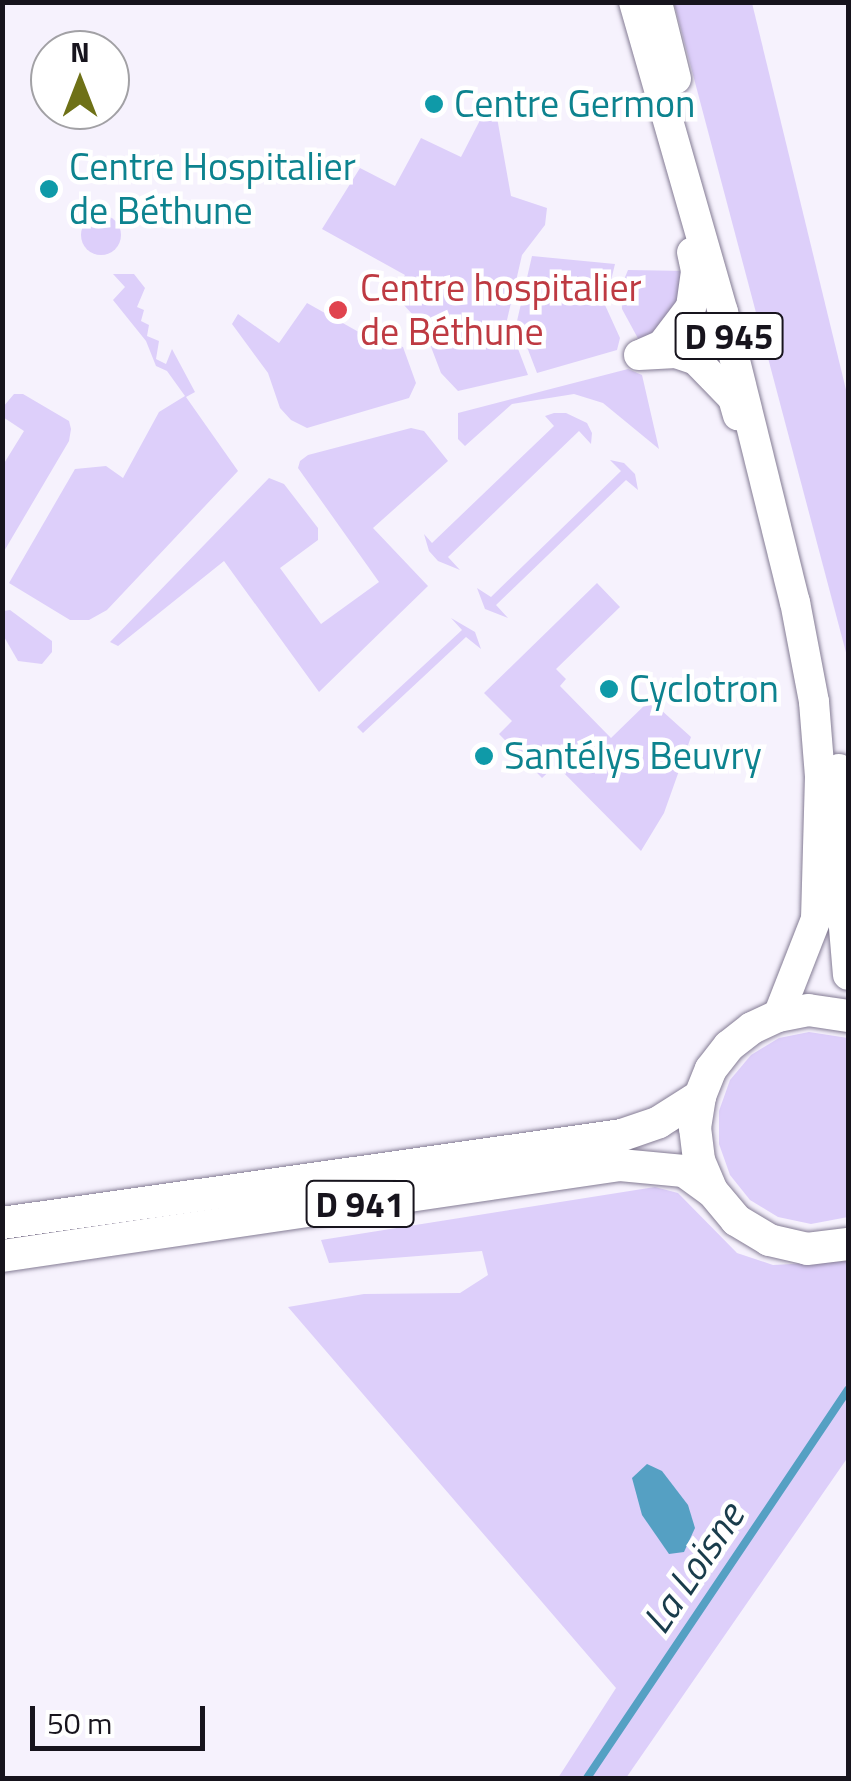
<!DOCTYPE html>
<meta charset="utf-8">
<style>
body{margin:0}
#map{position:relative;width:851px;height:1781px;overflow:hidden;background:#f6f2fd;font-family:"Titillium Web",sans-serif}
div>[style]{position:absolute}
.green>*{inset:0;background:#ddcffa}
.round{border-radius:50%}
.water>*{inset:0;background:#55a0c3}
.stream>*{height:8px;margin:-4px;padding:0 4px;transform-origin:4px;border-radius:4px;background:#55a0c3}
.roads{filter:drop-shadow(0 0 2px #847c94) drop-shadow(0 0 2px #847c94)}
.primary>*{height:30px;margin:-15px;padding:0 15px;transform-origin:15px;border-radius:15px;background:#fff}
.trunk>*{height:32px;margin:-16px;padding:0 16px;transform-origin:16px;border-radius:16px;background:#fff}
.dots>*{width:28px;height:28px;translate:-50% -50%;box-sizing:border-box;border:5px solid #fff;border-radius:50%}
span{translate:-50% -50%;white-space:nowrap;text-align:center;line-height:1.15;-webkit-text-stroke:9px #fff;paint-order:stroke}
.shield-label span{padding:2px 8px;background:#fff;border:2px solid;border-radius:8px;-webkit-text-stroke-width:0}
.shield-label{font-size:35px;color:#17141d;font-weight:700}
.culture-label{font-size:38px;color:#0d838f}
.left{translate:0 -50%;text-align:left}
.health-label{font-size:38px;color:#be3a42}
.water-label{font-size:40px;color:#193c4b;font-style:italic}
.frame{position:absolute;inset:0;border:5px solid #17141d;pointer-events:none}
.north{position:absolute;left:30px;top:30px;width:100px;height:100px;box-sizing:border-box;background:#fff;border:2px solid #a2a1a5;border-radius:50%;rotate:0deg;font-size:28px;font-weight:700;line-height:40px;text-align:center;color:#17141d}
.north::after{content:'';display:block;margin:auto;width:35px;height:45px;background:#6e7117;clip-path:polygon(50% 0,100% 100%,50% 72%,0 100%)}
.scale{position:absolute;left:30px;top:1706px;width:175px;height:45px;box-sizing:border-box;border:5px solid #17141d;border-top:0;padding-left:12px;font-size:30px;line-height:35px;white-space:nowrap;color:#17141d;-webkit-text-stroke:8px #fff;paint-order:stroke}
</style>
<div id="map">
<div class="green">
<i style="clip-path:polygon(674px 3px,752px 3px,848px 398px,848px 660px)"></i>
<i style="clip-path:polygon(493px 95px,511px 196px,547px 208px,545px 225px,522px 255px,507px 320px,528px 375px,458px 391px,441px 373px,423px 326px,393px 293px,405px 275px,322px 229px,360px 168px,395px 186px,421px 138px,461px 157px)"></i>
<i class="round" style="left:81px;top:215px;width:40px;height:40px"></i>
<i style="clip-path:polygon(532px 256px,615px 264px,605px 305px,620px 338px,617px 350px,537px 373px,517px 321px)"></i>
<i style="clip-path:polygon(628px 270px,688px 271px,674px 320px,641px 344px,622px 309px,621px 287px)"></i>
<i style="clip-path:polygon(113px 274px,134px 274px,145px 288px,137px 307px,144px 310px,141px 321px,149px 325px,147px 336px,159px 341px,156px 359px,166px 364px,172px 349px,195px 392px,186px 397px,238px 471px,107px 610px,89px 620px,70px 620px,9px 583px,75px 469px,106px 466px,123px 478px,159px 412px,185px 396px,167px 371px,156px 366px,146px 341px,113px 300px,125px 287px)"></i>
<i style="clip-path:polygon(307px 303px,373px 340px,403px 347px,416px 383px,409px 398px,307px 428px,291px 420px,280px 408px,268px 373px,232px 324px,238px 314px,279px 343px)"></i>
<i style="clip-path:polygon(628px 369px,642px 375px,659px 449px,603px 403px,574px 394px,512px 404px,465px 446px,458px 439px,458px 413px)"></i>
<i style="clip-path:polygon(14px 394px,23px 394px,69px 421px,71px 429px,69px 441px,3px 553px,3px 465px,24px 431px,3px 417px,3px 407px)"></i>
<i style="clip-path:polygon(554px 413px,566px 413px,587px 423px,592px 433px,591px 444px,579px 431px,448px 557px,460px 570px,438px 561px,429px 551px,424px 534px,432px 543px,554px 426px,545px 416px)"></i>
<i style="clip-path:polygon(411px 428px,424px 431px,448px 461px,373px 528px,428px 586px,319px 692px,224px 561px,118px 646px,110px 642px,269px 478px,284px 484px,318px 528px,318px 540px,280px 568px,321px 624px,379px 582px,298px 468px,300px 461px,308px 455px)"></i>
<i style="clip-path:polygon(610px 460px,624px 463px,635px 474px,638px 490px,626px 480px,496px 605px,508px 618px,485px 609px,477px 588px,491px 597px,621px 471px)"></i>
<i style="clip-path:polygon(597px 583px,620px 607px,556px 669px,566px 679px,560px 686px,611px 738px,650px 700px,691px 737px,664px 813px,641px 851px,556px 765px,542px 778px,499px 734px,512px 721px,484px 693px)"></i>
<i style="clip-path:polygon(10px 610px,52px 641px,52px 652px,42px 664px,18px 661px,3px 635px,3px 611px)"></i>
<i style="clip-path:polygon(451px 618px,475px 632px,481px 649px,466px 637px,363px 733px,357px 727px,462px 630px)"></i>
<i style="clip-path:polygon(809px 1032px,848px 1038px,848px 1217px,811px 1224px,778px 1217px,750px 1200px,730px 1175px,719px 1144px,719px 1111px,730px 1080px,751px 1055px,779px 1038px)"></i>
<i style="clip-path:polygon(655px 1187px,678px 1193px,737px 1253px,773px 1265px,848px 1261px,848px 1457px,626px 1778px,558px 1778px,616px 1688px,288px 1307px,364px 1294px,460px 1293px,488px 1275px,482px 1251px,329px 1263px,321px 1240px)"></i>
</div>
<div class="water">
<i style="clip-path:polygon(647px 1464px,662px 1471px,688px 1505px,695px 1528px,684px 1552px,669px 1554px,642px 1515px,632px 1478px)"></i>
</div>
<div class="stream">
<i style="left:587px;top:1778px;width:468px;rotate:-56.1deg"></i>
</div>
<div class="roads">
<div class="primary">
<i style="left:634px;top:2px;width:323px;rotate:74deg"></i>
<i style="left:723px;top:312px;width:299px;rotate:76.1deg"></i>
<i style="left:795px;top:602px;width:102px;rotate:79.2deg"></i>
<i style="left:814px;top:702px;width:74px;rotate:85.4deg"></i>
<i style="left:820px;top:776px;width:143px;rotate:91.6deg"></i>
<i style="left:816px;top:919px;width:104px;rotate:111.4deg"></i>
<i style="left:657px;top:2px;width:79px;rotate:76.1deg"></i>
<i style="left:644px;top:353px;width:20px;rotate:-24deg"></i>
<i style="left:662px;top:345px;width:48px;rotate:-52.7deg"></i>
<i style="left:691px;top:307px;width:36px;rotate:-82deg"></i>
<i style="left:696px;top:271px;width:19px;rotate:-102deg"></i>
<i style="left:639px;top:355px;width:37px;rotate:-3deg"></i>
<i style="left:676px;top:353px;width:21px;rotate:19deg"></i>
<i style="left:696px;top:360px;width:53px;rotate:45.8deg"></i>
<i style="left:733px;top:398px;width:18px;rotate:74deg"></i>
<i style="left:839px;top:769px;width:135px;rotate:88.7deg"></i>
<i style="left:842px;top:904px;width:71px;rotate:85.2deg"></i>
</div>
<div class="trunk">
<i style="left:712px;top:1191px;width:34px;rotate:-113deg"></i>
<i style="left:699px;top:1160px;width:32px;rotate:-97deg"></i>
<i style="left:695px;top:1128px;width:32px;rotate:-81deg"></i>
<i style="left:700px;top:1096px;width:29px;rotate:-68deg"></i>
<i style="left:711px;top:1069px;width:29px;rotate:-52deg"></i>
<i style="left:729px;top:1046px;width:29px;rotate:-38deg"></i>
<i style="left:752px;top:1028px;width:29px;rotate:-25deg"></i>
<i style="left:778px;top:1016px;width:31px;rotate:-11deg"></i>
<i style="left:808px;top:1010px;width:40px;rotate:8.5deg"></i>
<i style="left:2px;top:1223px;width:626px;rotate:-8.08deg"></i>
<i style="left:622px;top:1135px;width:39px;rotate:-19deg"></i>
<i style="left:659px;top:1122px;width:49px;rotate:-32.4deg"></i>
<i style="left:2px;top:1256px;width:625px;rotate:-8.38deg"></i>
<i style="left:620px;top:1165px;width:64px;rotate:5.4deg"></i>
<i style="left:684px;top:1171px;width:34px;rotate:36deg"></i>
<i style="left:712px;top:1191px;width:38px;rotate:50deg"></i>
<i style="left:736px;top:1220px;width:39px;rotate:31deg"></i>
<i style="left:769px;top:1240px;width:39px;rotate:13deg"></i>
<i style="left:807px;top:1249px;width:41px;rotate:-7deg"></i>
</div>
</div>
<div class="dots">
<i style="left:434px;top:104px;background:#0f9aa8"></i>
<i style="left:49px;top:189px;background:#0f9aa8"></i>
<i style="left:338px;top:310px;background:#e0444e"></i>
<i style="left:609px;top:689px;background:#0f9aa8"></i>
<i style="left:484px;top:756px;background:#0f9aa8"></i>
</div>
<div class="shield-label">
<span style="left:729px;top:336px">D 945</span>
<span style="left:360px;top:1204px">D 941</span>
</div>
<div class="culture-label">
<span class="left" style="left:454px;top:104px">Centre Germon</span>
<span class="left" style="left:69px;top:189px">Centre Hospitalier<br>de Béthune</span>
<span class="left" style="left:629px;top:689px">Cyclotron</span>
<span class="left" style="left:504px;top:756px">Santélys Beuvry</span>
</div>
<div class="health-label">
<span class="left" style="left:360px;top:310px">Centre hospitalier<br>de Béthune</span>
</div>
<div class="water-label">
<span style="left:693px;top:1568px;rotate:-56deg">La Loisne</span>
</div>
<div class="frame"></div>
<div class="north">N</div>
<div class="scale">50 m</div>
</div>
